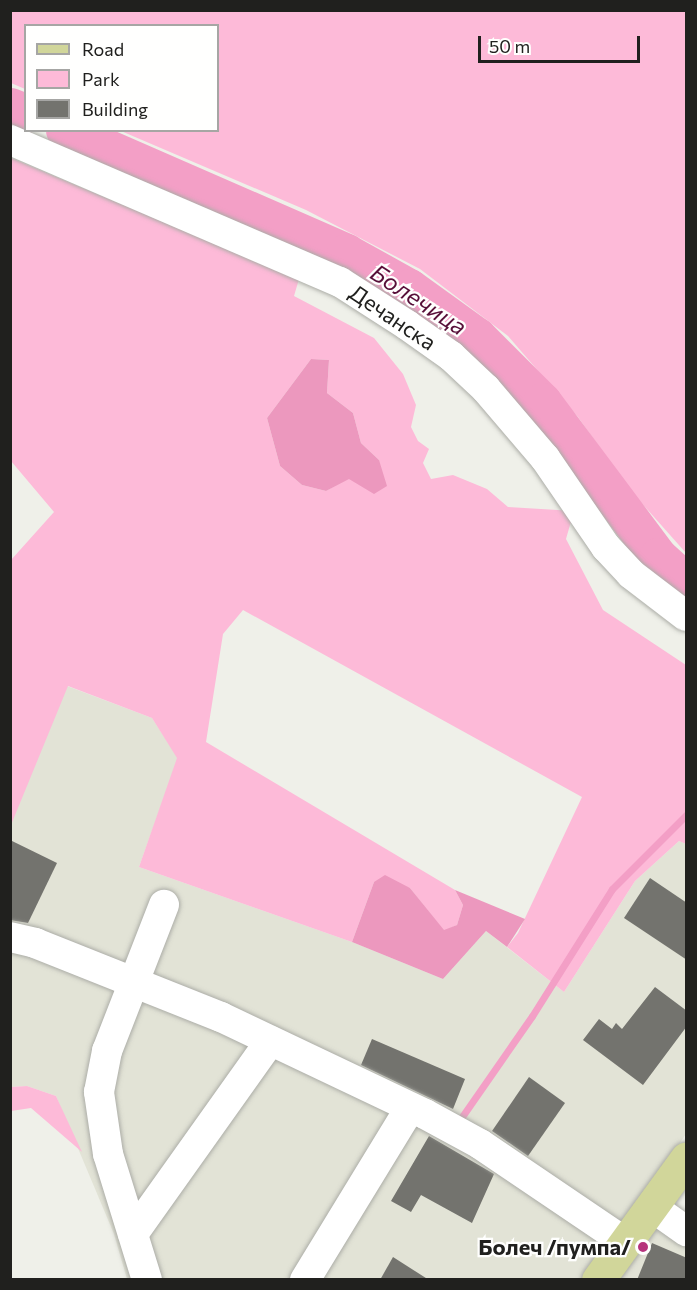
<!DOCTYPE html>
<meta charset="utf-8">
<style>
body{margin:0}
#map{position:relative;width:697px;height:1290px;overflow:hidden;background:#eff0e9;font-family:Commissioner,sans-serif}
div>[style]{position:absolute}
.built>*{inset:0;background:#e2e3d6}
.green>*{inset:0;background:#fdbad8}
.forest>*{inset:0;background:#ec98be}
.stream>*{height:7px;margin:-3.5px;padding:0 3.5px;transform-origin:3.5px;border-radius:3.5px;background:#f39fc6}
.river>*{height:39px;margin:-19.5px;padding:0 19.5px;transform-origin:19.5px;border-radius:19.5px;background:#f39fc6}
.building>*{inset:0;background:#73736e}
.roads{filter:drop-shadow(0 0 2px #acada7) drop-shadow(0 0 2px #acada7)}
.minor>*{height:30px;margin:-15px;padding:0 15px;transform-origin:15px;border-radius:15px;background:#fff}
.major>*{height:33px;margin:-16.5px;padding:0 16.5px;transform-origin:16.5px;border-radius:16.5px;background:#d1d69a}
.dots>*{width:16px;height:16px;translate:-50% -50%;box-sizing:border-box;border:3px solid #fffffe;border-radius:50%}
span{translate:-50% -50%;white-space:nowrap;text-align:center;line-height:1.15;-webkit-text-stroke:4.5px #fffffe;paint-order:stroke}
.street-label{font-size:22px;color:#20201e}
.poi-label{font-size:22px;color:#20201e;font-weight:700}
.right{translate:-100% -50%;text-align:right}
.water-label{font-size:24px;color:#580f39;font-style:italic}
.frame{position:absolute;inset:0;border:12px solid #20201e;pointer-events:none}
.legend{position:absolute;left:24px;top:24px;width:195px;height:108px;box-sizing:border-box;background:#fffffe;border:2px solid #a6a6a4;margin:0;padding:8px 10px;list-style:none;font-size:18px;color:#20201e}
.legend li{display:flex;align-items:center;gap:12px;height:30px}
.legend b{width:30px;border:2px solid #a6a6a4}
.scale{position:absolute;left:478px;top:36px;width:162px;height:27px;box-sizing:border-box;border:3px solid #20201e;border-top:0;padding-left:8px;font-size:18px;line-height:21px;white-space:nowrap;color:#20201e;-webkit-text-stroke:4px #fffffe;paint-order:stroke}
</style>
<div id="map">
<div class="built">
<i style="clip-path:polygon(67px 686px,152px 718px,178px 758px,139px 867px,352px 942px,443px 979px,486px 931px,564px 992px,635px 881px,679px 841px,686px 844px,686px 1134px,586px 1279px,127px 1279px,114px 1234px,56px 1096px,27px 1086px,11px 1087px,10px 825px)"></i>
<i style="clip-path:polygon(654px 1227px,686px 1247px,686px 1279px,616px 1280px)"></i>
</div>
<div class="green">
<i style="clip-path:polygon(192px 10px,686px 11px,686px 553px,630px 490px,578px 417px,508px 336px,420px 269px,306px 210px,121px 131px,218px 130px,218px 26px,26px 26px,25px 89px,11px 83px,11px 11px)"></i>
<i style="clip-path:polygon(evenodd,11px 158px,299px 279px,294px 296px,374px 338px,403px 374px,416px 405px,411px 427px,418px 441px,429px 449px,423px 463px,431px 479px,453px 475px,487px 489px,508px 507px,574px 511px,566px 539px,603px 610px,686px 665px,686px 844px,679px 841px,635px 881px,564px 992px,507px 947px,518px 933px,582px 797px,243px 610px,223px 634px,206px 742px,455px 890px,463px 905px,457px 925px,444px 931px,410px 888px,374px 882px,352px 942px,139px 867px,177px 758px,152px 718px,68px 686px,11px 825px,11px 560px,54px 512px,11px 461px,11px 158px,311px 359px,329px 360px,327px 393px,353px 413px,361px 443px,379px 460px,326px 491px,302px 485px,280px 466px,267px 418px,311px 359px)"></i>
<i style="clip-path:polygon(27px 1086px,56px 1096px,82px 1152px,31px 1108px,11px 1111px,11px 1087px)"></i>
</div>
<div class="forest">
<i style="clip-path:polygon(311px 359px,329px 360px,327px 393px,353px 413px,361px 443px,379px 460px,387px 486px,374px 494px,349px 479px,326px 491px,302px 485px,280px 466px,267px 418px)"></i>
<i style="clip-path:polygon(385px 875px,410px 888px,444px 930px,457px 925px,463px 905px,455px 890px,525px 919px,507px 947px,486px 931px,443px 979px,352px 942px,374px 882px)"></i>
</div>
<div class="stream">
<i style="left:459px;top:1121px;width:128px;rotate:-55.2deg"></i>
<i style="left:532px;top:1016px;width:150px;rotate:-57.8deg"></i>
<i style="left:612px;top:889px;width:105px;rotate:-45deg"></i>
</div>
<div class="river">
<i style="left:10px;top:107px;width:17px;rotate:21deg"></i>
<i style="left:65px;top:130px;width:307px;rotate:23.6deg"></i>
<i style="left:346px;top:253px;width:72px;rotate:29.1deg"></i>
<i style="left:409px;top:288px;width:84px;rotate:35.8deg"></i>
<i style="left:477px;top:337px;width:92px;rotate:45deg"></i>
<i style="left:542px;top:402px;width:194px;rotate:53.2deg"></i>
<i style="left:658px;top:557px;width:38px;rotate:42deg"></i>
</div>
<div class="building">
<i style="clip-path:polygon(10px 840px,57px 863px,28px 923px,10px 920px)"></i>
<i style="clip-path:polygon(650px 878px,687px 903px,687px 960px,624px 918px)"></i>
<i style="clip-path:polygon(655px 987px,687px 1011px,687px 1026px,643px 1085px,583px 1040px,599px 1019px,612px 1029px,616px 1023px,622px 1029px)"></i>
<i style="clip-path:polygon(372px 1039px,465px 1079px,453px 1109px,361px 1065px)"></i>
<i style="clip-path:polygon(529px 1077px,565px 1103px,528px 1156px,492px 1131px)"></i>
<i style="clip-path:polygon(429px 1136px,494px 1174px,472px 1223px,421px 1195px,411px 1212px,391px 1201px)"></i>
<i style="clip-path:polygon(652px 1243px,687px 1258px,687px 1280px,637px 1280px)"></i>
<i style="clip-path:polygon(393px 1257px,429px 1280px,380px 1280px)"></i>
</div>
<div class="roads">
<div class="minor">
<i style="left:10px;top:140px;width:359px;rotate:23.3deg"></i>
<i style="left:340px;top:282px;width:80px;rotate:32.7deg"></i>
<i style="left:407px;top:325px;width:54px;rotate:35.2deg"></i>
<i style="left:451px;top:356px;width:48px;rotate:43.3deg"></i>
<i style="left:486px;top:389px;width:91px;rotate:49.5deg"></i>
<i style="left:545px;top:458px;width:108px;rotate:55.6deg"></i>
<i style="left:606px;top:547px;width:37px;rotate:47deg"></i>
<i style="left:631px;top:574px;width:69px;rotate:37.4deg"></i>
<i style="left:10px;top:937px;width:26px;rotate:13deg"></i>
<i style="left:35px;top:943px;width:200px;rotate:21.7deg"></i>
<i style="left:221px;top:1017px;width:226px;rotate:25.4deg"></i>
<i style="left:425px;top:1114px;width:63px;rotate:28.6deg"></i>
<i style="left:480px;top:1144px;width:176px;rotate:34.1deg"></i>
<i style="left:652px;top:1207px;width:42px;rotate:35.2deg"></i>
<i style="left:133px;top:1234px;width:237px;rotate:-54.6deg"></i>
<i style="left:147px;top:1280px;width:132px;rotate:-107.2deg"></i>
<i style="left:108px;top:1154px;width:63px;rotate:-98.3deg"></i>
<i style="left:99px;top:1092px;width:42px;rotate:-79deg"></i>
<i style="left:107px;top:1051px;width:157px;rotate:-68.7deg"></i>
<i style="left:305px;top:1280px;width:202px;rotate:-58.6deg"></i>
</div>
<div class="major">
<i style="left:598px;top:1280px;width:150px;rotate:-54deg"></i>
</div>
</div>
<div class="dots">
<i style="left:643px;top:1247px;background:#b6347c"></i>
</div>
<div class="street-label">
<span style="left:393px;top:317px;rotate:34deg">Дечанска</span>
</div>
<div class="poi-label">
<span class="right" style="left:631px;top:1247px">Болеч /пумпа/</span>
</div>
<div class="water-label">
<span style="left:419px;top:299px;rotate:33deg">Болечица</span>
</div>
<div class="frame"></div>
<ul class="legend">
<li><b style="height:8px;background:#d1d69a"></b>Road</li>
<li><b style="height:16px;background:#fdbad8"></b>Park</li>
<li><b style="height:16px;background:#73736e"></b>Building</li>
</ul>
<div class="scale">50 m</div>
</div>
